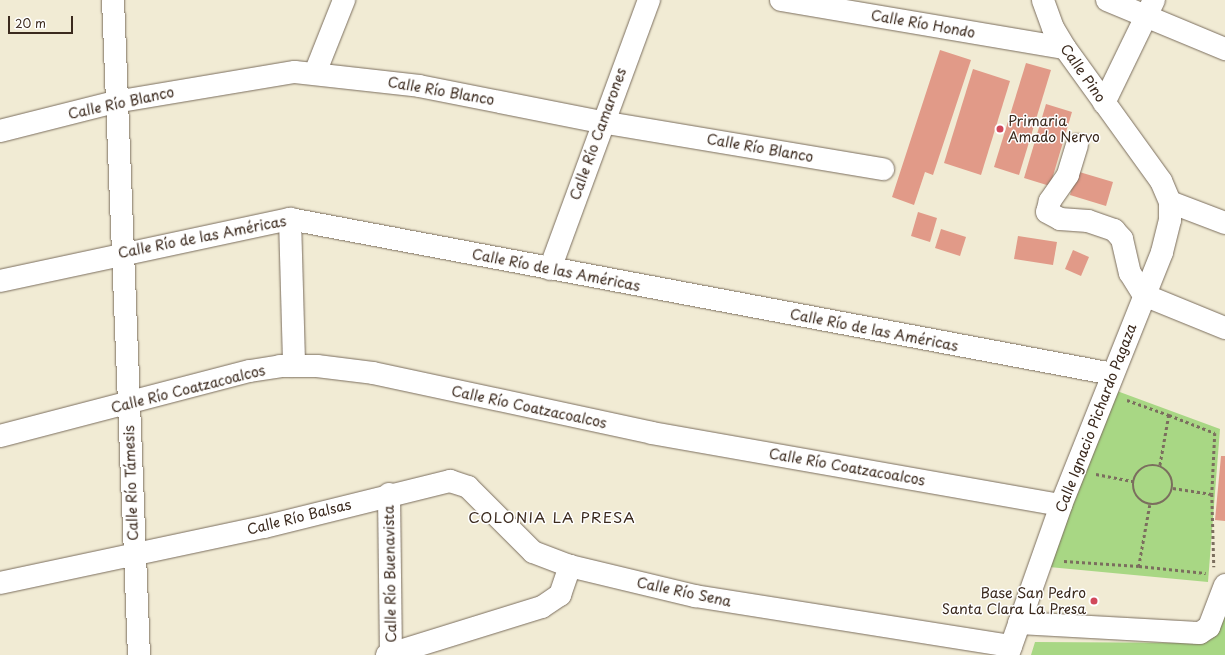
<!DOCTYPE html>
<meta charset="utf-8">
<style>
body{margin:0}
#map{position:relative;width:1225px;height:655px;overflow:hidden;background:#f1ebd4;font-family:"Playpen Sans",sans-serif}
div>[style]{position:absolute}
.green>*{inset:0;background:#a8d784}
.building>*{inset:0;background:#e19a88}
.path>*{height:2.5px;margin-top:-1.25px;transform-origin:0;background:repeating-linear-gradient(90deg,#7b6e5e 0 3px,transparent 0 6px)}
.path>.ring{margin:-1.25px;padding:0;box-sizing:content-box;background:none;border:2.5px solid #7b6e5e;border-radius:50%}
.roads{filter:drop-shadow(0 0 1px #7b6e5e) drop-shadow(0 0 1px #7b6e5e)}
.minor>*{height:22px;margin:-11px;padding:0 11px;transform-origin:11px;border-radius:11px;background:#fff}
.dots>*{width:11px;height:11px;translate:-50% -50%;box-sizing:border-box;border:2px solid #fff;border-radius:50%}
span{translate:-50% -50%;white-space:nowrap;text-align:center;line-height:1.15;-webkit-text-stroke:3px #fff;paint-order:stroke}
.street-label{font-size:14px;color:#3b2a1e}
.poi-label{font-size:14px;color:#3b2a1e}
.left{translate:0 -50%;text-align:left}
.right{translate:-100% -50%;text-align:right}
.neighbourhood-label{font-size:15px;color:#3b2a1e;letter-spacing:1px}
.scale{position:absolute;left:8px;top:16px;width:65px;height:18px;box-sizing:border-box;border:2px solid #3b2a1e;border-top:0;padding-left:5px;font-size:12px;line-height:14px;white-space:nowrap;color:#3b2a1e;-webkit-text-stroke:3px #fff;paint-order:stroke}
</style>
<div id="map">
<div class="green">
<i style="clip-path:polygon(1117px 391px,1220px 429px,1208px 582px,1049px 567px)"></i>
<i style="clip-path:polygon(1225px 596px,1225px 655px,1031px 655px,1035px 642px,1206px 643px)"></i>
</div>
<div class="building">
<i style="clip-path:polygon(940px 50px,971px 60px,933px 175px,925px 172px,914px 205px,892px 197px)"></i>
<i style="clip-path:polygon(1026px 63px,1051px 70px,1019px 175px,994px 167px)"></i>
<i style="clip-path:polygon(973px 69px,1010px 81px,981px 175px,944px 163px)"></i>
<i style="clip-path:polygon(1046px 104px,1072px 112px,1050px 186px,1024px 178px)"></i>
<i style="clip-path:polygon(1076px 171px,1113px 182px,1106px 206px,1070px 195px)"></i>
<i style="clip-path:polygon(918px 212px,937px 218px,930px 242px,911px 236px)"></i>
<i style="clip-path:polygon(941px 229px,966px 237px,960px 256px,935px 248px)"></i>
<i style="clip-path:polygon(1018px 236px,1057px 242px,1053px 265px,1014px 259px)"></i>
<i style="clip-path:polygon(1073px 250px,1089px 257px,1081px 276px,1065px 269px)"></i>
<i style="clip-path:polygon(1221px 456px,1225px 456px,1225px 521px,1215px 520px)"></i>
</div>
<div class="path">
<i style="left:1127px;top:400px;width:45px;rotate:19.7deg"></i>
<i style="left:1169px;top:415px;width:52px;rotate:100deg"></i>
<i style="left:1169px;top:415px;width:49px;rotate:21.4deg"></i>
<i style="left:1215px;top:433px;width:61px;rotate:92.8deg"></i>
<i class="ring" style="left:1133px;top:465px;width:37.5px;height:37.5px"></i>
<i style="left:1096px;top:474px;width:38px;rotate:11deg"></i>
<i style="left:1173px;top:488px;width:39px;rotate:9deg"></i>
<i style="left:1212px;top:494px;width:73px;rotate:88.4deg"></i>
<i style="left:1150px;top:505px;width:62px;rotate:100.2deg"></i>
<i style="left:1139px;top:566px;width:67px;rotate:6deg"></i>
<i style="left:1064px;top:561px;width:75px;rotate:3.8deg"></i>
</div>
<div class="roads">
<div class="minor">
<i style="left:113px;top:0;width:656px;rotate:87.73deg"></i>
<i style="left:781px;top:0;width:288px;rotate:9.6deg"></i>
<i style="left:1107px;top:0;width:128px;rotate:22.6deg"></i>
<i style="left:315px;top:73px;width:79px;rotate:-68.3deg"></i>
<i style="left:1104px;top:103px;width:114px;rotate:-64.1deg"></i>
<i style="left:0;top:131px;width:119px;rotate:-14.2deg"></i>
<i style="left:115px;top:102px;width:182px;rotate:-9.5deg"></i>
<i style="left:295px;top:72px;width:125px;rotate:6.4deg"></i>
<i style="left:419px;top:86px;width:186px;rotate:11.2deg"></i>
<i style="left:601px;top:122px;width:286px;rotate:9.5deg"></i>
<i style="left:1077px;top:145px;width:31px;rotate:107deg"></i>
<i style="left:1068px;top:175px;width:32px;rotate:125deg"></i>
<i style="left:1050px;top:201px;width:11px;rotate:105deg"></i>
<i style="left:1047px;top:212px;width:15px;rotate:28deg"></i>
<i style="left:1060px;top:219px;width:28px;rotate:4deg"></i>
<i style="left:1088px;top:221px;width:28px;rotate:19deg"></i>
<i style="left:1114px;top:230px;width:12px;rotate:48deg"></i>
<i style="left:1122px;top:239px;width:35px;rotate:77deg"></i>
<i style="left:1130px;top:273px;width:26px;rotate:58deg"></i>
<i style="left:1144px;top:295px;width:87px;rotate:22.2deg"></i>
<i style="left:1170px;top:202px;width:59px;rotate:20.9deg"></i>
<i style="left:290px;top:219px;width:147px;rotate:88.4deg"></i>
<i style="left:550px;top:269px;width:287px;rotate:-69.8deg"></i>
<i style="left:0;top:281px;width:297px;rotate:-12.1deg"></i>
<i style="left:290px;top:219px;width:837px;rotate:10.67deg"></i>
<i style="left:0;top:436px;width:258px;rotate:-14.6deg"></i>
<i style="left:250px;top:371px;width:30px;rotate:-9deg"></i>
<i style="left:280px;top:366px;width:37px"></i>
<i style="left:317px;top:366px;width:56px;rotate:7.1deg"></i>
<i style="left:373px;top:373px;width:285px;rotate:12.1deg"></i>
<i style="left:652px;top:433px;width:415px;rotate:10deg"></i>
<i style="left:389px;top:494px;width:161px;rotate:89.3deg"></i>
<i style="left:0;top:583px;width:270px;rotate:-12deg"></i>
<i style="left:264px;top:527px;width:192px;rotate:-13.9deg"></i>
<i style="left:450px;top:481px;width:19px;rotate:18deg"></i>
<i style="left:468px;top:487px;width:92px;rotate:45deg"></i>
<i style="left:533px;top:552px;width:40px;rotate:21deg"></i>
<i style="left:570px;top:566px;width:129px;rotate:13.5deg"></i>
<i style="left:695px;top:596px;width:320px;rotate:9deg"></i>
<i style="left:1019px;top:623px;width:181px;rotate:3.2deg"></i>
<i style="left:1200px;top:633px;width:11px;rotate:-34deg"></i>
<i style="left:1209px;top:627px;width:45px;rotate:-69.1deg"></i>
<i style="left:387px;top:655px;width:162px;rotate:-17.2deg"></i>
<i style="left:542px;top:607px;width:22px;rotate:-34deg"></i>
<i style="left:560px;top:595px;width:31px;rotate:-71deg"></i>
<i style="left:1008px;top:655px;width:159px;rotate:-70.5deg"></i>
<i style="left:1061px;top:505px;width:272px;rotate:-68.2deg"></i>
<i style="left:1162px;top:252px;width:33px;rotate:-76deg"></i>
<i style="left:1170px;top:220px;width:18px;rotate:-90deg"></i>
<i style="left:1170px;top:202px;width:23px;rotate:-113deg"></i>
<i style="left:1161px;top:181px;width:164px;rotate:-125.8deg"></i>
<i style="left:1065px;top:48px;width:23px;rotate:-121deg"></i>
<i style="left:1053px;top:28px;width:30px;rotate:-110deg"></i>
</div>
</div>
<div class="dots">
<i style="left:1000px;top:129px;background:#d1495b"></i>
<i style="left:1094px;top:601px;background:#d1495b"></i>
</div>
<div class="street-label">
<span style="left:923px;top:24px;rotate:10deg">Calle Río Hondo</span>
<span style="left:1083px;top:73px;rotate:55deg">Calle Pino</span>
<span style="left:441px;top:91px;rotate:10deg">Calle Río Blanco</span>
<span style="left:121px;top:103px;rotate:-12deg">Calle Río Blanco</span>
<span style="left:598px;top:134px;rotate:-70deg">Calle Río Camarones</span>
<span style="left:760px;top:148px;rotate:10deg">Calle Río Blanco</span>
<span style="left:202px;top:237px;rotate:-11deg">Calle Río de las Américas</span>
<span style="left:556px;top:270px;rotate:11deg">Calle Río de las Américas</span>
<span style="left:874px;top:330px;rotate:11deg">Calle Río de las Américas</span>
<span style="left:188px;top:389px;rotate:-14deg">Calle Río Coatzacoalcos</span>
<span style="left:529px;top:407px;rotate:12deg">Calle Río Coatzacoalcos</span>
<span style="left:1096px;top:418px;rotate:-69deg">Calle Ignacio Pichardo Pagaza</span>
<span style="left:847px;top:467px;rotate:10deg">Calle Río Coatzacoalcos</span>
<span style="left:131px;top:483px;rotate:-92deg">Calle Río Támesis</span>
<span style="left:299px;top:517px;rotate:-14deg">Calle Río Balsas</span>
<span style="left:390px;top:574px;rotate:-91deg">Calle Río Buenavista</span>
<span style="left:684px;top:592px;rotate:12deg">Calle Río Sena</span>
</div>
<div class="poi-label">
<span class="left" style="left:1008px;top:129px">Primaria<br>Amado Nervo</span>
<span class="right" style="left:1086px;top:601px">Base San Pedro<br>Santa Clara La Presa</span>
</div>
<div class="neighbourhood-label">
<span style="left:552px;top:517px">COLONIA LA PRESA</span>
</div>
<div class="scale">20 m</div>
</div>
